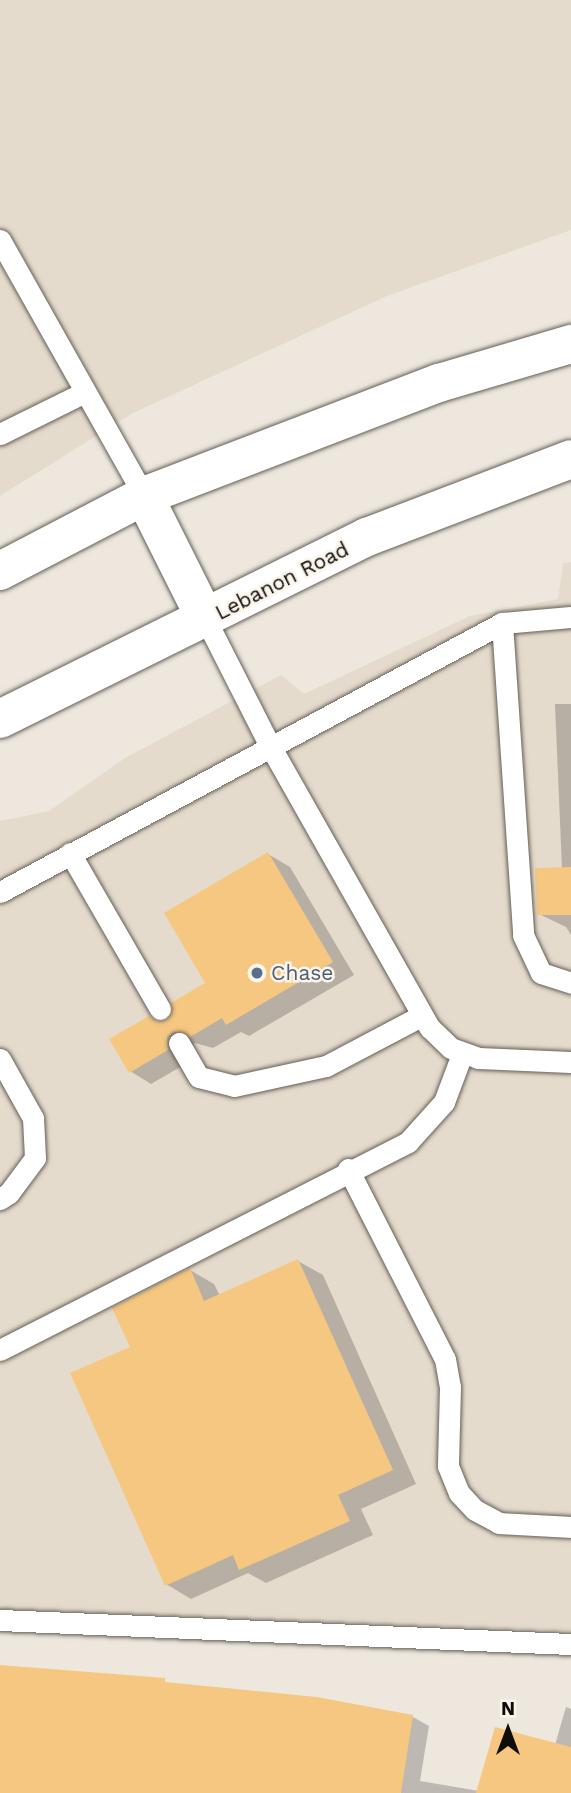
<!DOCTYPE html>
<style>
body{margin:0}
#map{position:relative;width:571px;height:1793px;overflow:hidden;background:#ede7de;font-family:"Work Sans",sans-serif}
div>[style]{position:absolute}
.built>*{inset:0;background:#e5dbcc}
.shadow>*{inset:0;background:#0003}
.building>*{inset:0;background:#f6c781}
.roads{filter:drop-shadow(0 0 2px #645f57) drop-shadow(0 0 2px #645f57)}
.service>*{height:21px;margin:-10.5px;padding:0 10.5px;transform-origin:10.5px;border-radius:10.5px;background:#fff}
.secondary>*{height:38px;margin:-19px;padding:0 19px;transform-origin:19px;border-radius:19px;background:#fff}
.dots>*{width:19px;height:19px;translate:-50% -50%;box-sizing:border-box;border:4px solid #faf4eb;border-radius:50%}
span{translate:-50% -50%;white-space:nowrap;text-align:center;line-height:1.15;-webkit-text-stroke:5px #faf4eb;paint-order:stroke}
.street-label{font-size:21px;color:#0f0d0a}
.service-label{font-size:21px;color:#4e5e75}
.left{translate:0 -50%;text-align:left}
.north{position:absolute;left:473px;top:1695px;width:70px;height:70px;-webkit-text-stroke:5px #faf4eb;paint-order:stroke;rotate:0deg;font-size:19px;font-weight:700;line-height:28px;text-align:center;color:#0f0d0a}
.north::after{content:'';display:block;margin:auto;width:24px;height:32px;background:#0f0d0a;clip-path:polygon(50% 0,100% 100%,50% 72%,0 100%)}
</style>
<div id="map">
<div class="built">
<i style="clip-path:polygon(0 0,571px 0,571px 230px,387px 296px,133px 413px,0 496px)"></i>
<i style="clip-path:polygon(571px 562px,571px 1631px,0 1609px,0 821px,49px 811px,125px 758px,281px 675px,304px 694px,470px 616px,558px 599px,563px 563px)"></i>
</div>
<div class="shadow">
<i style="clip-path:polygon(555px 704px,571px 704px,571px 935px,566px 927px,539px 914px,562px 869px)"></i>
<i style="clip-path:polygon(268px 854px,290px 867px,354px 975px,249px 1036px,241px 1032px,213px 1048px,195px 1043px,188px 1050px,189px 1062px,151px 1084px,130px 1071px,159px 1024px,169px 1021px,207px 983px)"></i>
<i style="clip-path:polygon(298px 1261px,323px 1275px,416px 1484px,361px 1509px,373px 1535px,266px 1583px,248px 1573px,191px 1599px,166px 1584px,132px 1347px,190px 1270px,214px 1284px,220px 1296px)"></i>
<i style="clip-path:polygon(0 1666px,317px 1699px,413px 1717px,429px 1726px,420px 1781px,479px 1791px,555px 1745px,566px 1707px,571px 1709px,571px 1793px,0 1793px)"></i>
</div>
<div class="building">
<i style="clip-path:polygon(268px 852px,333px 962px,226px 1025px,222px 1018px,190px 1037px,173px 1031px,167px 1037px,168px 1050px,129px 1073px,109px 1039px,149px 1016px,159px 1022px,167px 1020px,171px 1003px,205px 983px,164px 913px)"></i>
<i style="clip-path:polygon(571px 867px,571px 915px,537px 915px,535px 868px)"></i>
<i style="clip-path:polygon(298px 1259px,393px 1470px,338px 1495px,350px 1521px,239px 1570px,233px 1555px,165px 1586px,70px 1373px,130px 1347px,112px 1308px,190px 1268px,204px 1301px)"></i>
<i style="clip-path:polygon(0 1665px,165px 1678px,165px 1682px,317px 1697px,413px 1715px,401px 1793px,0 1793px)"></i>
<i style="clip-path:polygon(495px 1727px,571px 1747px,571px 1793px,476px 1793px)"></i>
</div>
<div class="roads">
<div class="service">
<i style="left:0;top:240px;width:294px;rotate:60.6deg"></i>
<i style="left:0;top:434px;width:95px;rotate:-26.3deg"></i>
<i style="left:206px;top:620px;width:139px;rotate:63.1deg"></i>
<i style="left:269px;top:744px;width:326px;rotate:60.5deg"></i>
<i style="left:430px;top:1028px;width:29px;rotate:44deg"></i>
<i style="left:451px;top:1048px;width:29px;rotate:20deg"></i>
<i style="left:478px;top:1058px;width:93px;rotate:2.5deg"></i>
<i style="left:502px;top:623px;width:313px;rotate:86.1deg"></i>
<i style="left:523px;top:935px;width:42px;rotate:64.7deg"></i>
<i style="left:541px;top:973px;width:32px;rotate:18deg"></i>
<i style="left:70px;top:853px;width:180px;rotate:60deg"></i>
<i style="left:0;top:892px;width:570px;rotate:-28.18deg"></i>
<i style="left:502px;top:623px;width:69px;rotate:-5deg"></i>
<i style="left:179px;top:1043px;width:39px;rotate:60deg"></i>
<i style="left:199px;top:1077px;width:36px;rotate:14deg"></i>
<i style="left:234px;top:1086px;width:94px;rotate:-12.3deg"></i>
<i style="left:326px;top:1066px;width:107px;rotate:-27.8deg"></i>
<i style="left:0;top:1059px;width:68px;rotate:60.8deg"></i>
<i style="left:33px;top:1118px;width:40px;rotate:87.1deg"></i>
<i style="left:35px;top:1158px;width:44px;rotate:126.6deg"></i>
<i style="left:9px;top:1193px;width:11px;rotate:146deg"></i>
<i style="left:348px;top:1169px;width:213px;rotate:63deg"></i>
<i style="left:445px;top:1359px;width:28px;rotate:80deg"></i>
<i style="left:450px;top:1387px;width:79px;rotate:91.5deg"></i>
<i style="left:448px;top:1466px;width:29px;rotate:68deg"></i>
<i style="left:459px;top:1493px;width:23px;rotate:47deg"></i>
<i style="left:475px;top:1510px;width:27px;rotate:28deg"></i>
<i style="left:499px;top:1523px;width:72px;rotate:3.2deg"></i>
<i style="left:0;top:1350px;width:458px;rotate:-27deg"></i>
<i style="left:408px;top:1142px;width:54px;rotate:-48deg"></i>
<i style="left:444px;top:1102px;width:51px;rotate:-69.4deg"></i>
<i style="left:0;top:1620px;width:572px;rotate:2.41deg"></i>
</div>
<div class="secondary">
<i style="left:144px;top:496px;width:139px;rotate:63.4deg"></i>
<i style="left:0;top:571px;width:162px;rotate:-27.5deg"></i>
<i style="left:144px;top:496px;width:316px;rotate:-21deg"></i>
<i style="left:439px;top:383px;width:138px;rotate:-16.5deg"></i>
<i style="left:0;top:719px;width:410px;rotate:-26.4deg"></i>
<i style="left:367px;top:537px;width:218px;rotate:-20.9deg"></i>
</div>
</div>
<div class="dots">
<i style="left:257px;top:973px;background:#5c6f8a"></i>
</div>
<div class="street-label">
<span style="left:282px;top:581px;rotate:-27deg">Lebanon Road</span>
</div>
<div class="service-label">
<span class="left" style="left:271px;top:973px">Chase</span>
</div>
<div class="north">N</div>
</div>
